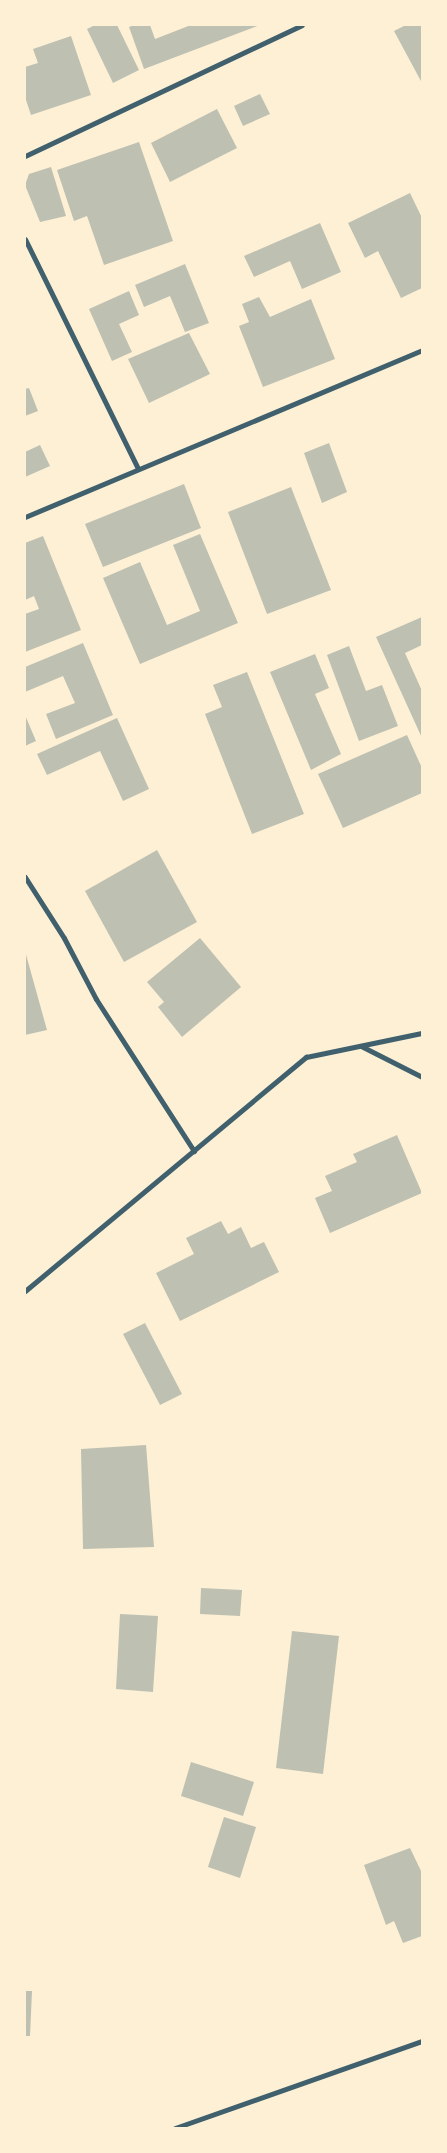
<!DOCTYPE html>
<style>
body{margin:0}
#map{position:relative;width:447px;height:2153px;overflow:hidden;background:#fdf0d5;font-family:"PT Serif",serif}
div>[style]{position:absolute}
.building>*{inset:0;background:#bec0b2}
.minor>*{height:5px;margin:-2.5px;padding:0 2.5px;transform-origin:2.5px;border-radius:2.5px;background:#3f606c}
span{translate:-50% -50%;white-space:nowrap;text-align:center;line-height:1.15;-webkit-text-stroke:4px #fdf0d5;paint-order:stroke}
.frame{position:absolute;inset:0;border:26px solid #fdf0d5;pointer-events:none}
</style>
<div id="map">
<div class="building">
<i style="clip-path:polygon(95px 25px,117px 25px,139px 70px,113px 83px,87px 29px)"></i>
<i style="clip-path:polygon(135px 25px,150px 25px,155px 39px,191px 25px,260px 25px,144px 69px,129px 27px)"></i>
<i style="clip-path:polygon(406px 25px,422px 25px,422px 83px,394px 31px)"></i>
<i style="clip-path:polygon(71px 36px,91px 95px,31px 115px,25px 97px,25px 67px,38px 63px,33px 49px)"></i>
<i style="clip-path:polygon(260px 94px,270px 114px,243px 126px,234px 106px)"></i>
<i style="clip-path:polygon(217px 109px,237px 148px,170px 182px,151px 143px)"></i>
<i style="clip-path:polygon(139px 142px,173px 241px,104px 265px,87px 216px,74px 221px,57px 170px)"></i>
<i style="clip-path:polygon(51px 167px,66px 216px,40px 222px,25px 185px,29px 174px)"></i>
<i style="clip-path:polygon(410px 193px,422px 218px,422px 288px,401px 298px,378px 251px,365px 258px,348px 223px)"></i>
<i style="clip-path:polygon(320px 223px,341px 272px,302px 289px,290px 261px,254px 277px,244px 256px)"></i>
<i style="clip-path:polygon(185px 264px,209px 323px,185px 332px,170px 296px,144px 307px,135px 285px)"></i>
<i style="clip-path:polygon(129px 291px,139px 315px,119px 324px,132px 352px,112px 361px,89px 309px)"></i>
<i style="clip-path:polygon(259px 297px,270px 317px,311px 299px,335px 359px,263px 387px,239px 326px,249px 322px,242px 304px)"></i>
<i style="clip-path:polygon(189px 333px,210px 374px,149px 403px,128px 359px)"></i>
<i style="clip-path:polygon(29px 388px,38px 411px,25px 416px,25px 389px)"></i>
<i style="clip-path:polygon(329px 443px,347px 492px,322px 503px,304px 453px)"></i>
<i style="clip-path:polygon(40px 445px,50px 466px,25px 477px,25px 452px)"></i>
<i style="clip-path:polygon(184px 484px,201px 528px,103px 567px,85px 524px)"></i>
<i style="clip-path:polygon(291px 487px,331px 590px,267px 614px,228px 512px)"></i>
<i style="clip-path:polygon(200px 534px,238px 623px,140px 664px,103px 578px,140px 562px,167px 625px,200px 611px,173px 545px)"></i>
<i style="clip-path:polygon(43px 536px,81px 630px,25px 652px,25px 614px,39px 609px,34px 596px,25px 600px,25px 543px)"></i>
<i style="clip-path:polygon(422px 617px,422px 645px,405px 653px,422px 691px,422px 738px,376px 637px)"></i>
<i style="clip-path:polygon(83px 643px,113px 715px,56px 739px,46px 714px,75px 703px,63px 676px,25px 692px,25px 667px)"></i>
<i style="clip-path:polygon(349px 646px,366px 691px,382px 685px,398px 726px,359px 741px,327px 655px)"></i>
<i style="clip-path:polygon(315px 654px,329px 688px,315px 694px,341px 754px,311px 770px,270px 672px)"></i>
<i style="clip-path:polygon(247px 672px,304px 814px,252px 834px,205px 714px,222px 707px,213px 685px)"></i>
<i style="clip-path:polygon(25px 715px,36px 741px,25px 746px)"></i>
<i style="clip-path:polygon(117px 718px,149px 789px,123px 801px,100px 751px,47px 775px,37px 754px)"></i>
<i style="clip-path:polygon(407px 735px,422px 768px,422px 793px,343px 828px,318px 774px)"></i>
<i style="clip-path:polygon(157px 850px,197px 922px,124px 962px,85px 891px)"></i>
<i style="clip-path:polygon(200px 938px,241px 987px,182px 1037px,158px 1007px,164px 1002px,147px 982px)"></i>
<i style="clip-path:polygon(25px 951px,47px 1030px,25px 1035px)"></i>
<i style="clip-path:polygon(397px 1135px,422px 1193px,330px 1233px,315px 1198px,332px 1191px,325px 1176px,357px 1162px,353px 1154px)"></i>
<i style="clip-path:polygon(221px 1221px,228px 1234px,241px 1227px,251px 1248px,264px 1242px,279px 1272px,180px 1321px,156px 1273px,194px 1254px,186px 1238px)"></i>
<i style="clip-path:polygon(145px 1323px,182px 1394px,160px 1405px,123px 1334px)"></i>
<i style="clip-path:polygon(146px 1445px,154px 1547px,83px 1549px,81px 1449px)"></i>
<i style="clip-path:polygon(201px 1588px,242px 1590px,240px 1616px,200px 1614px)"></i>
<i style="clip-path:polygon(120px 1614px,158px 1616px,153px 1692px,116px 1689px)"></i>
<i style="clip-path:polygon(292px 1631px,339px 1636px,323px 1774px,276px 1768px)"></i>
<i style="clip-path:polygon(191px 1762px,254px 1782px,243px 1816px,181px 1796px)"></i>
<i style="clip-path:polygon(224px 1817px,256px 1827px,240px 1878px,208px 1867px)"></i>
<i style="clip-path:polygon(410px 1848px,422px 1873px,422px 1936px,403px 1943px,394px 1921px,386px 1925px,364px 1865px)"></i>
<i style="clip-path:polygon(25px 1991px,32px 1991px,30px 2036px,25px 2036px)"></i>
</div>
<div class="minor">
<i style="left:25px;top:156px;width:306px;rotate:-25.3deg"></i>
<i style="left:25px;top:239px;width:256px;rotate:63.8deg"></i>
<i style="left:25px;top:517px;width:431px;rotate:-22.8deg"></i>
<i style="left:25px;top:877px;width:72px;rotate:57.4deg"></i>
<i style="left:64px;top:938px;width:69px;rotate:62.3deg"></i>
<i style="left:96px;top:999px;width:181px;rotate:57.2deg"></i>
<i style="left:361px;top:1046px;width:68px;rotate:26.9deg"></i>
<i style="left:25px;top:1291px;width:366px;rotate:-39.8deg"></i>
<i style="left:306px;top:1057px;width:118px;rotate:-11.7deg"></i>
<i style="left:175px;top:2128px;width:262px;rotate:-19.4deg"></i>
</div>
<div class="frame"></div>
</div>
